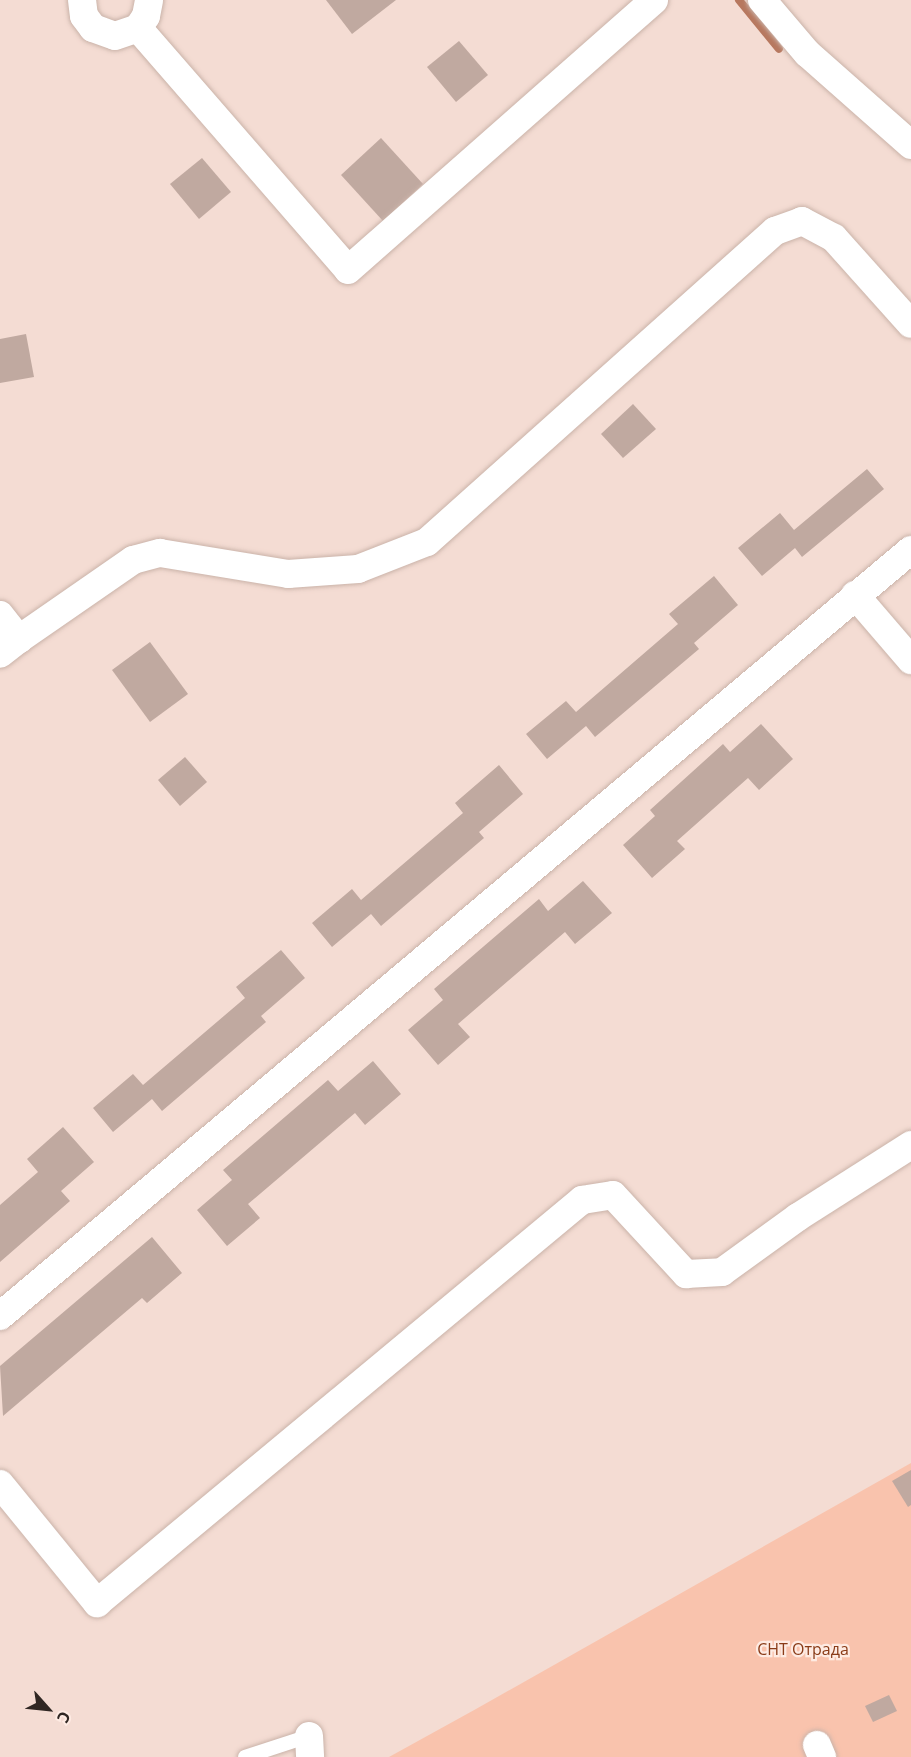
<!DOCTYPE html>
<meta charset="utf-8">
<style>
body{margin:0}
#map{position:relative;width:911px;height:1757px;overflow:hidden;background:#f4dcd3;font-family:"Open Sans",sans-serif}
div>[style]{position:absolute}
.green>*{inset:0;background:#f9c3ad}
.stream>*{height:8px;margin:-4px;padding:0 4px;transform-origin:4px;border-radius:4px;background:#b7785f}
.building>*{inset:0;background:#c0a9a0}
.roads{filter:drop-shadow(0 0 2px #cab3a9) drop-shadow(0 0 2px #cab3a9)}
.lane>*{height:14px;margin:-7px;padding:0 7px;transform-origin:7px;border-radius:7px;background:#fff}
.street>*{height:28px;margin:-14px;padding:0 14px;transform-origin:14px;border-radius:14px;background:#fff}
span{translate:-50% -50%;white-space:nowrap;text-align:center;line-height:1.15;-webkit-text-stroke:4.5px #feebe3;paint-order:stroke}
.park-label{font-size:16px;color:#8a3c18}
.north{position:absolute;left:18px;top:1679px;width:60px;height:60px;-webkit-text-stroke:4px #feebe3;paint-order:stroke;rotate:117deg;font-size:16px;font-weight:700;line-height:24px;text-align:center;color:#302723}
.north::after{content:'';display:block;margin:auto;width:21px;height:27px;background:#302723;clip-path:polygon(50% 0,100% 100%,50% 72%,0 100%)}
</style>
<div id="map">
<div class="green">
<i style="clip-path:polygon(911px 1463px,911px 1757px,389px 1757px,476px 1709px)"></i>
</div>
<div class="stream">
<i style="left:739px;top:0;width:63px;rotate:50.8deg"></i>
</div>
<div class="building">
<i style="clip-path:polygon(326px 0,396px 0,352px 34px)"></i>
<i style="clip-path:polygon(459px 41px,488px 75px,456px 102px,427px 67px)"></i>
<i style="clip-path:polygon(381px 138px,423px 184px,383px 221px,341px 175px)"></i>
<i style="clip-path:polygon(202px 158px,231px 192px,199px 219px,170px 184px)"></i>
<i style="clip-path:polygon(26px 334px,34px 377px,0 383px,0 339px)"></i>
<i style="clip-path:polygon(633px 404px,656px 429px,623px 458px,601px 434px)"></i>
<i style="clip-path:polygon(867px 469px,884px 489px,802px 557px,795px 548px,762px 576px,738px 548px,780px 513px,794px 530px)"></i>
<i style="clip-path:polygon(714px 576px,738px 605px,694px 643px,699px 649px,595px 737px,586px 726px,547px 759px,526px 734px,566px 701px,576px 712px,678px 624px,669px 614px)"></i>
<i style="clip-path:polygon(150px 642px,188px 694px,150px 722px,112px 670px)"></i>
<i style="clip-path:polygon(761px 724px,793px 759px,759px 790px,748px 778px,677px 841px,685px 849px,652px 878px,623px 845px,655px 816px,650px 810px,723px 744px,730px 752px)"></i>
<i style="clip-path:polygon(185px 757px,207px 782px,180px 806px,158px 780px)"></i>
<i style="clip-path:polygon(499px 765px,523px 794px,479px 832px,484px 838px,381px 926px,371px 914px,332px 947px,312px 923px,352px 889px,361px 900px,463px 813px,455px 803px)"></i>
<i style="clip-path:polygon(583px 881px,612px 913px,575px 944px,565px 932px,458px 1024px,470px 1037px,438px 1065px,408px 1030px,443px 1000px,434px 989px,539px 899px,548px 911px)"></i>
<i style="clip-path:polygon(281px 950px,305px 978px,261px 1016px,266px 1022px,162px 1111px,152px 1099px,113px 1132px,93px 1108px,133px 1074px,143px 1085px,245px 998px,236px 987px)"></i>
<i style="clip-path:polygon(373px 1061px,401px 1094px,365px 1125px,355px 1113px,248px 1204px,260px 1218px,227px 1246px,197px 1210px,232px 1180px,223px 1170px,328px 1080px,338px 1091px)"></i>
<i style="clip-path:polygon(63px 1127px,94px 1162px,61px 1191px,70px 1201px,0 1262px,0 1205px,38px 1172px,27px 1159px)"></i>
<i style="clip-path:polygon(152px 1237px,182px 1273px,147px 1303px,142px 1298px,3px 1416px,0 1366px)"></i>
<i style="clip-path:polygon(911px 1470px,911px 1505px,908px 1507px,892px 1481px)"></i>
<i style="clip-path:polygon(889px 1695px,897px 1711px,873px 1722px,865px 1706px)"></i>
</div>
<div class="roads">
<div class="lane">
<i style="left:245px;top:1757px;width:67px;rotate:-18.2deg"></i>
</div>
<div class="street">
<i style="left:82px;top:0;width:16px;rotate:83deg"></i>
<i style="left:84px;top:16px;width:15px;rotate:53deg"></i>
<i style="left:93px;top:28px;width:23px;rotate:20deg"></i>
<i style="left:115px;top:36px;width:24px;rotate:-19deg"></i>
<i style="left:138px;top:28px;width:14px;rotate:-56deg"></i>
<i style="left:146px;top:16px;width:16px;rotate:-79deg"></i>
<i style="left:762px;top:0;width:70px;rotate:49.7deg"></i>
<i style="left:807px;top:53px;width:139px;rotate:41.5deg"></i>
<i style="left:138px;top:28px;width:320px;rotate:49deg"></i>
<i style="left:348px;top:270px;width:408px;rotate:-41.4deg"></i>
<i style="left:855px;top:595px;width:86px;rotate:49.3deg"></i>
<i style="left:0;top:615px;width:31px;rotate:52deg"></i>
<i style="left:19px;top:639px;width:24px;rotate:142deg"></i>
<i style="left:19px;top:639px;width:139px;rotate:-34.7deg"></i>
<i style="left:133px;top:560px;width:28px;rotate:-15deg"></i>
<i style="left:160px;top:553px;width:130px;rotate:9.3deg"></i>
<i style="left:288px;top:574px;width:70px;rotate:-4.1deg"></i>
<i style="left:358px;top:569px;width:74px;rotate:-21.4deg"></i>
<i style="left:427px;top:542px;width:467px;rotate:-41.8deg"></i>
<i style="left:775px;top:231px;width:29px;rotate:-20deg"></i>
<i style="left:802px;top:221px;width:36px;rotate:28deg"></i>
<i style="left:834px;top:238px;width:115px;rotate:48.2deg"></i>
<i style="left:0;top:1316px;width:1190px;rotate:-40.06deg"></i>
<i style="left:0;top:1484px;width:154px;rotate:50.8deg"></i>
<i style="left:97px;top:1603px;width:631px;rotate:-39.72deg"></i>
<i style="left:582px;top:1200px;width:31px;rotate:-9deg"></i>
<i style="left:613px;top:1195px;width:108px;rotate:47.3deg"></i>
<i style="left:686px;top:1274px;width:36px;rotate:-3deg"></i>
<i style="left:722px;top:1272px;width:94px;rotate:-35.9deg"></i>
<i style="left:798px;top:1217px;width:134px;rotate:-32.5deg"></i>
<i style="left:309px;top:1736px;width:21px;rotate:87deg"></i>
<i style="left:817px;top:1745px;width:13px;rotate:67deg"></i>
</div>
</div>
<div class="park-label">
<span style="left:803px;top:1649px">СНТ Отрада</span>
</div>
<div class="north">С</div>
</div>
